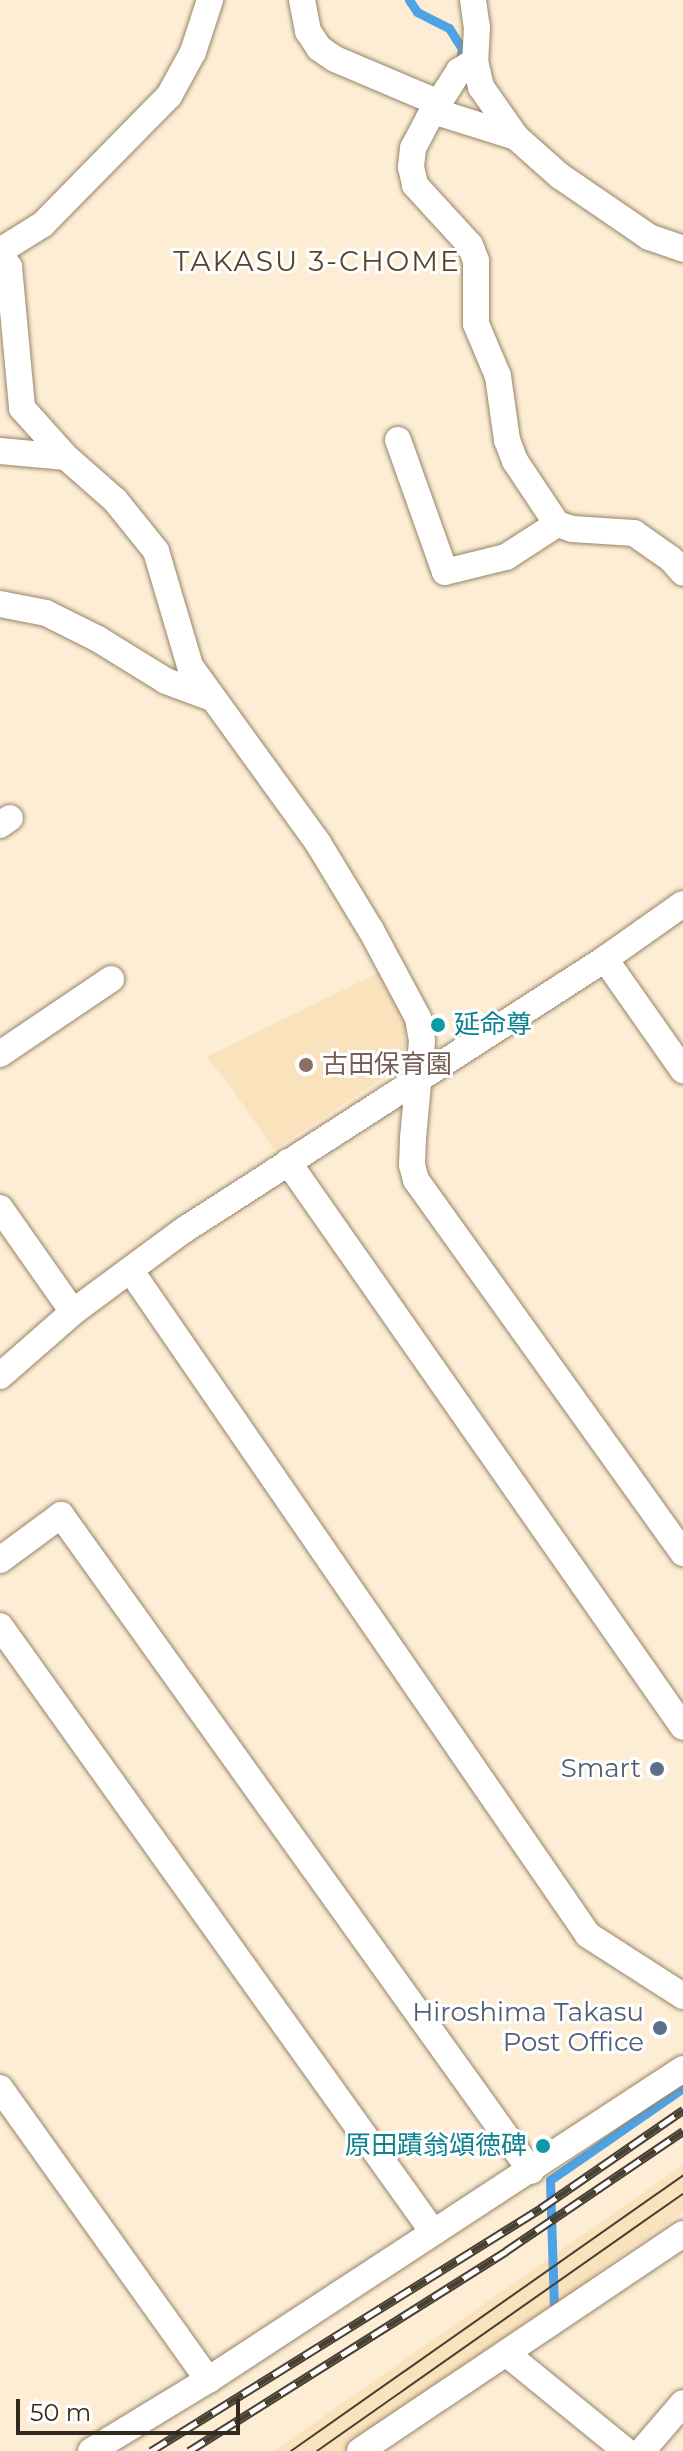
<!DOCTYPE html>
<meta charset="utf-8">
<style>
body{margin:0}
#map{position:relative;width:683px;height:2451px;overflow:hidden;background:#fcedd4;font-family:Montserrat,"Noto Sans JP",sans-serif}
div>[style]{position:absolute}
.built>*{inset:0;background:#fae2bd}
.stream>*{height:9px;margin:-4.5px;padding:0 4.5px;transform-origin:4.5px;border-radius:4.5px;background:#4da3e5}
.roads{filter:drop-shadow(0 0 2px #968468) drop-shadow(0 0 2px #968468)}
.minor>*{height:26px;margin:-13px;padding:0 13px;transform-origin:13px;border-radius:13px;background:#fff}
.tram>*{height:2px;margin:-1px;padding:0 1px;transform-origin:1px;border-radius:1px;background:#484033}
.rail>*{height:9px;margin-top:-4.5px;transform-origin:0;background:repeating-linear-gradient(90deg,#fff 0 18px,#484033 0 36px);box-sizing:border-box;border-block:2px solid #484033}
.dots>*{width:22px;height:22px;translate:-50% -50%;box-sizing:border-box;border:4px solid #fff;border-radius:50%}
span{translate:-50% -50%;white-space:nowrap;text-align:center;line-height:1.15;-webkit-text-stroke:6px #fff;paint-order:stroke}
.culture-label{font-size:26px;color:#0d838f}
.left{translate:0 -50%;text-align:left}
.right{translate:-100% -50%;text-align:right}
.education-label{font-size:26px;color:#785e54}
.service-label{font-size:26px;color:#4e5e75}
.neighbourhood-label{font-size:28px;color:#55452b;letter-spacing:2px}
.scale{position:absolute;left:16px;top:2399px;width:224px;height:36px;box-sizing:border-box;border:4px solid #322a1f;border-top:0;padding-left:10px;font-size:24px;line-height:28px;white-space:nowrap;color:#322a1f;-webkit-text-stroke:6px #fff;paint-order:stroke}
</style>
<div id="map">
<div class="built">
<i style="clip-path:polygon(384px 970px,407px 1023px,405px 1048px,395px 1070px,274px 1150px,229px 1084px,206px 1057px)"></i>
<i style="clip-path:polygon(683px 2165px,683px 2212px,597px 2272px,602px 2280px,345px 2451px,274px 2451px)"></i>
</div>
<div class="stream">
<i style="left:409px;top:0;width:14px;rotate:56deg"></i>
<i style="left:417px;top:12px;width:36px;rotate:27deg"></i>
<i style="left:449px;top:28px;width:25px;rotate:58deg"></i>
<i style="left:462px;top:49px;width:15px;rotate:101deg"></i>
<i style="left:554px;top:2309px;width:129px;rotate:-91.8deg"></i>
<i style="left:550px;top:2180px;width:162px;rotate:-34.7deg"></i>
</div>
<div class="roads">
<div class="minor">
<i style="left:302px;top:0;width:32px;rotate:79deg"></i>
<i style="left:308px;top:31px;width:20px;rotate:57deg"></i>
<i style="left:319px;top:48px;width:19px;rotate:35deg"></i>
<i style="left:335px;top:59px;width:100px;rotate:23deg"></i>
<i style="left:427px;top:98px;width:23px;rotate:45deg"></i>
<i style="left:443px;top:114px;width:77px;rotate:17.5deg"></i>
<i style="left:473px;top:0;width:27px;rotate:82deg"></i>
<i style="left:477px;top:27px;width:34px;rotate:93deg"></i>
<i style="left:475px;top:61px;width:27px;rotate:77deg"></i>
<i style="left:481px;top:87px;width:61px;rotate:55deg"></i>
<i style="left:516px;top:137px;width:59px;rotate:41.6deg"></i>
<i style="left:560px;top:176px;width:108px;rotate:34.4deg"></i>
<i style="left:649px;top:237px;width:36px;rotate:19deg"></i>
<i style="left:475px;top:61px;width:19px;rotate:148deg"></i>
<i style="left:459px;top:71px;width:56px;rotate:122.6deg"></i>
<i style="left:429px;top:118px;width:34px;rotate:118deg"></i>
<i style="left:413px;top:148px;width:19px;rotate:96deg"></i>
<i style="left:411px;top:167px;width:18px;rotate:77deg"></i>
<i style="left:415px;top:185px;width:81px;rotate:47.5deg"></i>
<i style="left:470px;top:245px;width:17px;rotate:69deg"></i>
<i style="left:476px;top:261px;width:63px;rotate:90deg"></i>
<i style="left:476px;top:324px;width:56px;rotate:67.1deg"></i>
<i style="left:498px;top:376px;width:65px;rotate:82deg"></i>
<i style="left:507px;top:440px;width:22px;rotate:69deg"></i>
<i style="left:515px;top:461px;width:76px;rotate:56.3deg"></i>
<i style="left:557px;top:524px;width:16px;rotate:18deg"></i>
<i style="left:572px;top:529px;width:62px;rotate:3.7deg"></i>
<i style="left:634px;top:533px;width:45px;rotate:35.1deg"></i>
<i style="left:671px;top:559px;width:18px;rotate:49deg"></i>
<i style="left:0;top:251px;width:51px;rotate:-32.1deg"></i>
<i style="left:43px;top:224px;width:180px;rotate:-45.5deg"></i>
<i style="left:169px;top:96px;width:50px;rotate:-61.4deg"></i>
<i style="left:193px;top:52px;width:55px;rotate:-71.9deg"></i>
<i style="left:0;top:254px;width:16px;rotate:55deg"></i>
<i style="left:9px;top:267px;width:142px;rotate:84.7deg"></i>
<i style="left:22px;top:408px;width:66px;rotate:48.1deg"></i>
<i style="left:66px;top:457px;width:65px;rotate:41.3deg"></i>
<i style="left:115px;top:500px;width:65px;rotate:51.2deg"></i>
<i style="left:156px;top:551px;width:120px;rotate:73.5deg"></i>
<i style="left:190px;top:666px;width:218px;rotate:54.1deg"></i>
<i style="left:318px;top:843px;width:102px;rotate:58.7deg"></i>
<i style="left:371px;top:930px;width:100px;rotate:61.9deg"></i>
<i style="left:418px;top:1018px;width:23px;rotate:80deg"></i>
<i style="left:422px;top:1041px;width:97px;rotate:95.3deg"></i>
<i style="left:413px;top:1138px;width:27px;rotate:92deg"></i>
<i style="left:412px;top:1165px;width:16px;rotate:75deg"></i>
<i style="left:416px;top:1180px;width:459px;rotate:54.4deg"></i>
<i style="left:398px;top:440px;width:140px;rotate:70.4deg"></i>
<i style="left:445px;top:572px;width:63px;rotate:-13.8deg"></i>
<i style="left:506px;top:557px;width:61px;rotate:-32.9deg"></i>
<i style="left:0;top:451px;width:66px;rotate:5.2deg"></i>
<i style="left:0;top:604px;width:47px;rotate:11.1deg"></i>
<i style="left:46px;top:613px;width:58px;rotate:26.6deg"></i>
<i style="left:98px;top:639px;width:80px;rotate:31.7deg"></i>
<i style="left:166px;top:681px;width:49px;rotate:20.3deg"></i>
<i style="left:0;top:825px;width:12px;rotate:-35deg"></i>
<i style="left:605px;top:959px;width:136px;rotate:54.9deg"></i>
<i style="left:0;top:1054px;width:134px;rotate:-34deg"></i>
<i style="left:288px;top:1162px;width:689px;rotate:55.04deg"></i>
<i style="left:0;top:1208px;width:127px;rotate:54.9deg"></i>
<i style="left:131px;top:1271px;width:806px;rotate:55.46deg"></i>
<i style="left:588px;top:1935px;width:113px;rotate:32.7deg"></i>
<i style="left:0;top:1376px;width:97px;rotate:-41.2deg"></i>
<i style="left:73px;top:1312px;width:138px;rotate:-36.5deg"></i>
<i style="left:184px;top:1230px;width:501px;rotate:-32.77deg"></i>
<i style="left:605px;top:959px;width:95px;rotate:-35.2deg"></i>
<i style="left:0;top:1560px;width:76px;rotate:-36.4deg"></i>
<i style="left:61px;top:1515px;width:807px;rotate:54.38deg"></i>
<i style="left:0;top:1626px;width:745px;rotate:54.45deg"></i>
<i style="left:0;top:2088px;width:359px;rotate:54.5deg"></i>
<i style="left:507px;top:2354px;width:154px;rotate:39.2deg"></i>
<i style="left:91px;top:2451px;width:137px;rotate:-31.3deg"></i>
<i style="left:208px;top:2380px;width:568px;rotate:-33.21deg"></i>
<i style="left:360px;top:2451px;width:389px;rotate:-33.9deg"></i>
<i style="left:642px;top:2451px;width:63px;rotate:-49.5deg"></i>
</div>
</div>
<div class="tram">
<i style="left:291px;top:2451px;width:479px;rotate:-35.1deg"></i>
<i style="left:317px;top:2451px;width:447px;rotate:-35.1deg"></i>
</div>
<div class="rail">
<i style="left:151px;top:2451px;width:460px;rotate:-31.9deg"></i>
<i style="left:541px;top:2208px;width:173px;rotate:-34.6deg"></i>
<i style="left:189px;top:2451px;width:375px;rotate:-32.2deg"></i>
<i style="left:506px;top:2251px;width:214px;rotate:-34.1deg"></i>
</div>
<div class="dots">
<i style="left:438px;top:1025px;background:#0f9aa8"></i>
<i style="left:306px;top:1065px;background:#8d6e63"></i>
<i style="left:657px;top:1769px;background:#5c6f8a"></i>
<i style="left:660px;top:2028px;background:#5c6f8a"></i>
<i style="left:543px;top:2146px;background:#0f9aa8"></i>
</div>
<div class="culture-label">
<span class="left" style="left:454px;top:1025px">延命尊</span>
<span class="right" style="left:527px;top:2146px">原田蹟翁頌徳碑</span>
</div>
<div class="education-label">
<span class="left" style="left:322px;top:1065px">古田保育園</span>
</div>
<div class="service-label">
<span class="right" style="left:641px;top:1769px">Smart</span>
<span class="right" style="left:644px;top:2028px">Hiroshima Takasu<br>Post Office</span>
</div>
<div class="neighbourhood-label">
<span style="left:317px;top:261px">TAKASU 3-CHOME</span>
</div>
<div class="scale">50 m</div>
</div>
